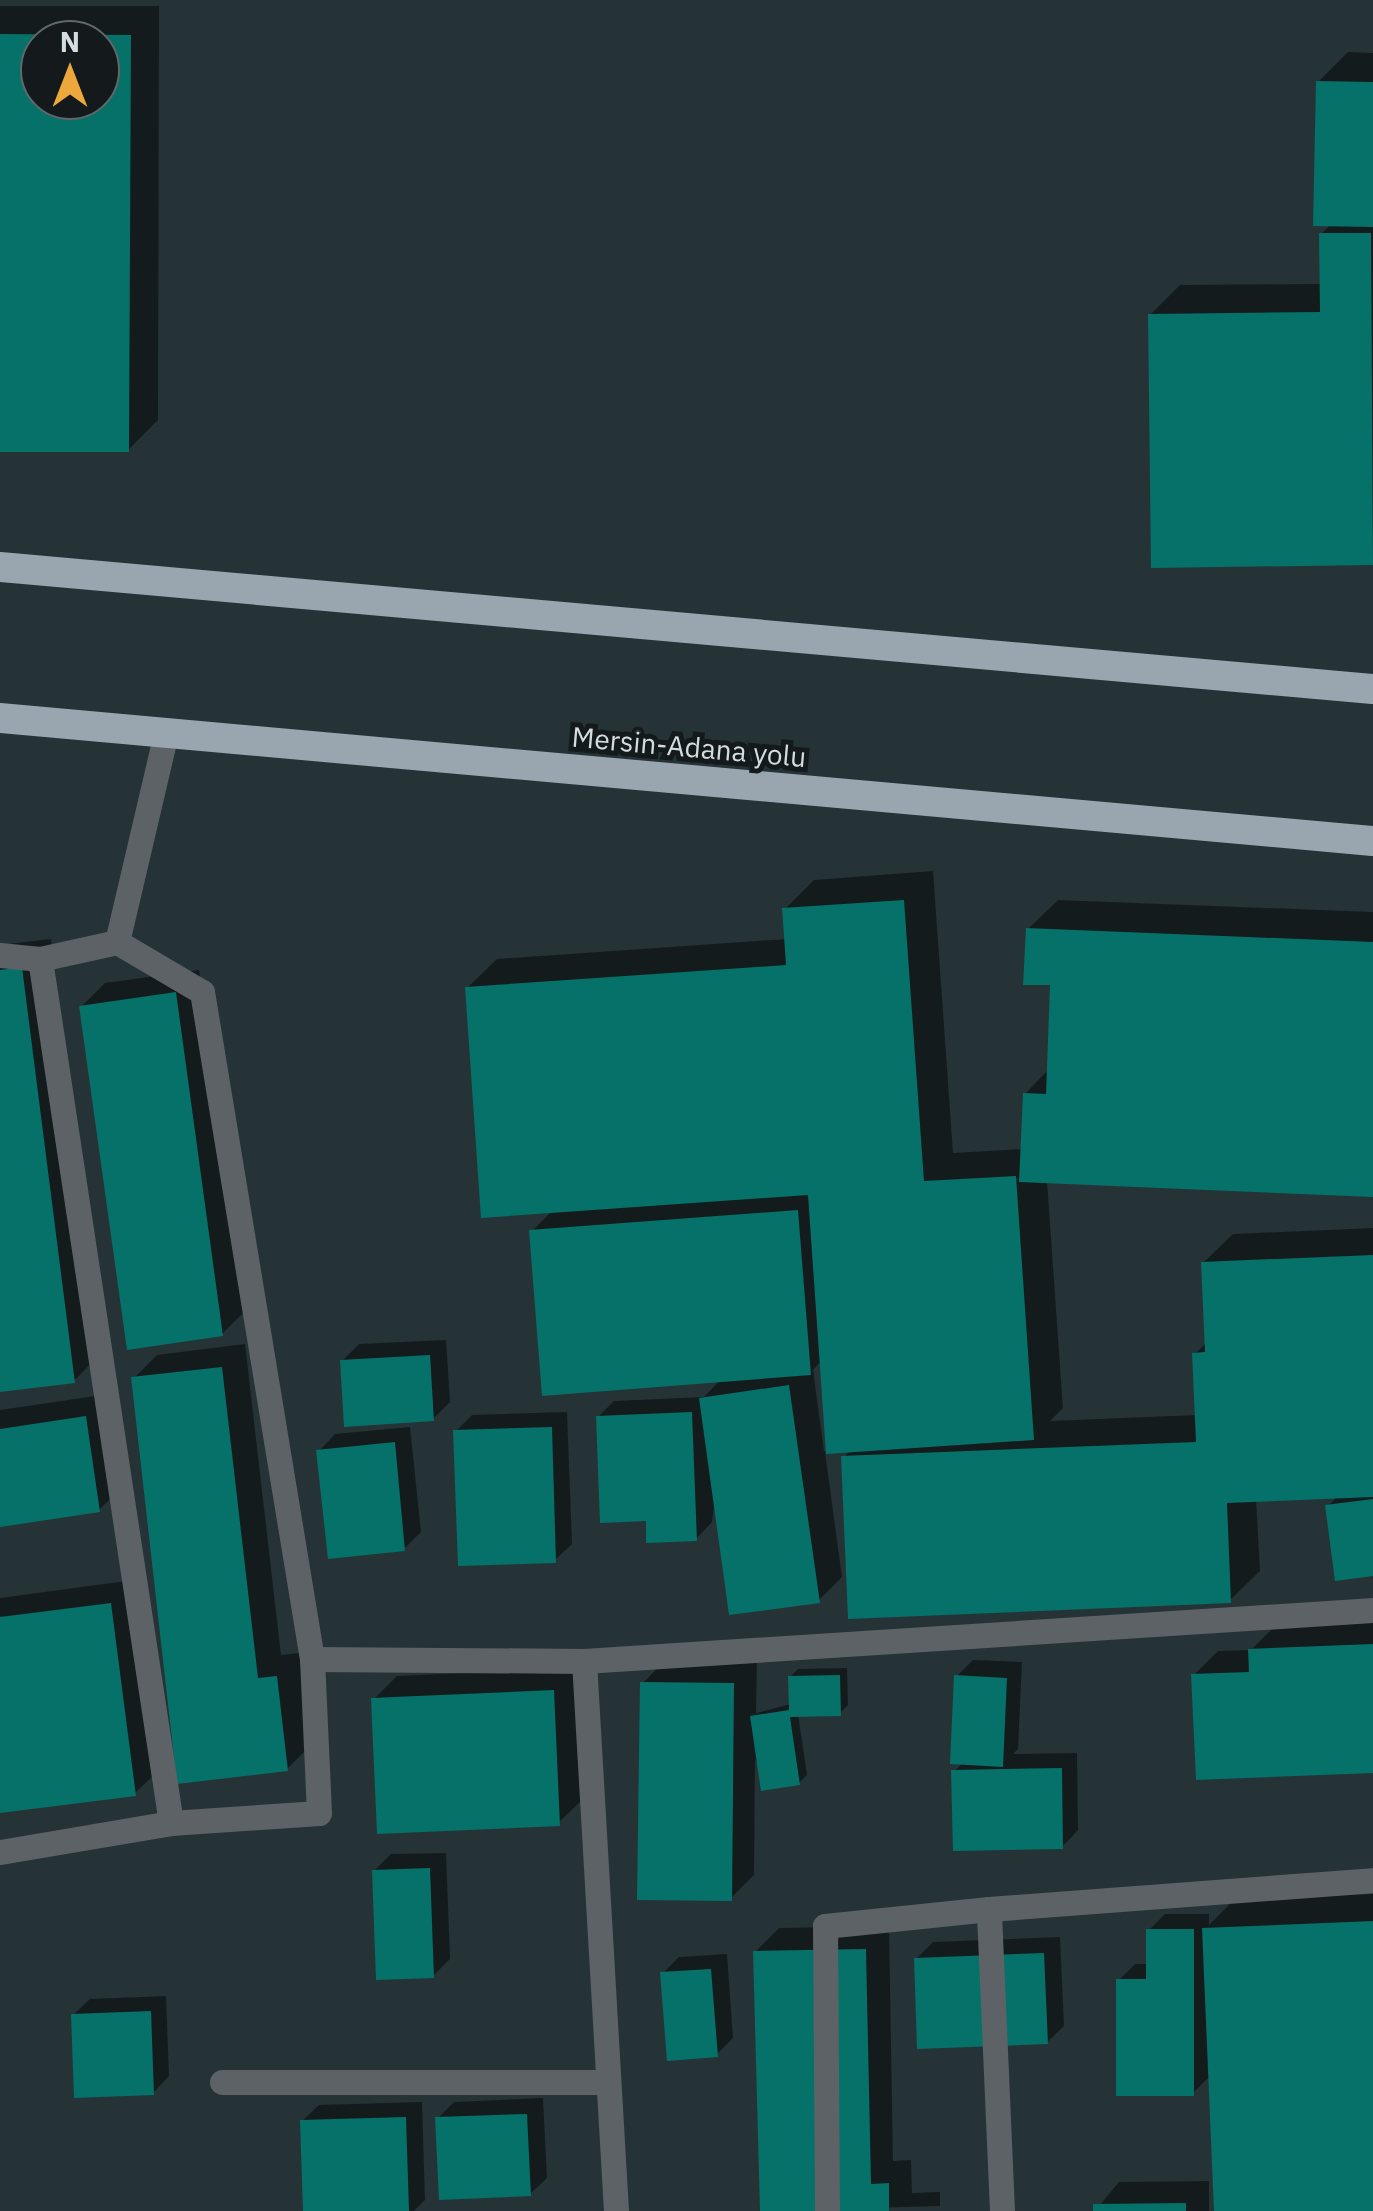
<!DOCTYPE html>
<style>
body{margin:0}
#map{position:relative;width:1373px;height:2211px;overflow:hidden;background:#253337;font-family:"IBM Plex Sans",sans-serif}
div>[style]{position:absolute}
.shadow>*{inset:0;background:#0007}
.building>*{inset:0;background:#057169}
.minor>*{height:25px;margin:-12.5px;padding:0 12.5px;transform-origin:12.5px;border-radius:12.5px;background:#5d6266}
.highway>*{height:30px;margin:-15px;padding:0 15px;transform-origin:15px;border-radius:15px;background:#99a5af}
span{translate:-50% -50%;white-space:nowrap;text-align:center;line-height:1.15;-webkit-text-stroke:10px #141a1b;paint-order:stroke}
.street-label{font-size:28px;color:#d3dcde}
.north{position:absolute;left:20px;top:20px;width:100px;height:100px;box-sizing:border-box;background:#141a1b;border:2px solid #606869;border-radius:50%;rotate:0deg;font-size:28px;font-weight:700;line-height:40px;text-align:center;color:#d3dcde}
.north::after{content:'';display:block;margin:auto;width:35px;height:45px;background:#eda83b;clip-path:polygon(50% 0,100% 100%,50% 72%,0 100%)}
</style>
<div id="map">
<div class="shadow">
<i style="clip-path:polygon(evenodd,0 6px,159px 6px,158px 420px,128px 450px,0 449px,0 6px,40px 40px,100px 40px,100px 100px,40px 100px,40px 40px)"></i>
<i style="clip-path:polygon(1348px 52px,1373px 53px,1373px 563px,1153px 566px,1150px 315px,1180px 285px,1322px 284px,1321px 234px,1331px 224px,1318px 82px)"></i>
<i style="clip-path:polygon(evenodd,933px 871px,953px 1153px,1023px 1149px,1025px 1094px,1049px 1069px,1052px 983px,1028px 929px,1058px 900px,1373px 912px,1373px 1194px,1047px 1181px,1063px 1408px,1050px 1421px,1197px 1415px,1195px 1354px,1207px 1342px,1203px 1263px,1233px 1234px,1373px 1228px,1373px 1573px,1328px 1506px,1338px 1496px,1256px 1499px,1260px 1571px,1230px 1600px,844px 1457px,851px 1450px,825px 1452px,842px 1577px,819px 1600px,715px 1497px,712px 1522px,696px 1539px,648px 1518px,598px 1417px,614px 1401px,704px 1397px,720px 1380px,532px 1231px,553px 1210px,467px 988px,497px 959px,787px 939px,785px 909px,814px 880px,933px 871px,822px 1360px,828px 1451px,824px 1451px,813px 1370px,822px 1360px)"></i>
<i style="clip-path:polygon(51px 939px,103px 1351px,74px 1381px,0 1390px,0 945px)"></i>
<i style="clip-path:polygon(199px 970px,246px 1310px,222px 1334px,81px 1007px,105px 983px)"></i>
<i style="clip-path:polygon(446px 1340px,450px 1402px,433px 1419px,342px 1361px,359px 1344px)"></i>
<i style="clip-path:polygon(245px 1344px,281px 1655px,300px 1653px,311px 1745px,287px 1769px,134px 1378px,157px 1355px)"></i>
<i style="clip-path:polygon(109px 1394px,123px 1486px,99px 1510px,0 1525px,0 1410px)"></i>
<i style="clip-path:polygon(567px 1412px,572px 1544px,555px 1560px,456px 1431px,472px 1415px)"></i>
<i style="clip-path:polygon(410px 1427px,421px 1532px,404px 1549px,319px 1451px,335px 1434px)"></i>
<i style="clip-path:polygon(134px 1580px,159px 1770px,135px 1793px,0 1811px,0 1598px)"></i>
<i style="clip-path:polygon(1373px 1623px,1373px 1770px,1194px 1675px,1218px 1651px,1251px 1650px,1274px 1627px)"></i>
<i style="clip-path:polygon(666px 1659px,757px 1660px,756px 1713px,791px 1704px,790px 1677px,798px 1669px,847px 1668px,848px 1705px,840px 1713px,798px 1714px,807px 1775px,799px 1783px,755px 1760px,754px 1875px,731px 1898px,643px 1683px)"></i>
<i style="clip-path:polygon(973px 1660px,1022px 1662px,1018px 1749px,1013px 1754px,1077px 1753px,1078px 1830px,1062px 1847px,954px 1771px,963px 1763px,957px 1676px)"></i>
<i style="clip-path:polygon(577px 1668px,582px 1800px,558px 1823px,374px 1699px,397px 1676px)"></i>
<i style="clip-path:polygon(446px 1853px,450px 1959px,433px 1976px,374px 1871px,391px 1854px)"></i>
<i style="clip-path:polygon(1373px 1894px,1373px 2211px,1216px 2211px,1211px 2075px,1193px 2093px,1119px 1980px,1135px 1964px,1149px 1964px,1149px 1930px,1165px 1914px,1209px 1914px,1209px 1925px,1234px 1900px)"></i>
<i style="clip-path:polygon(889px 1926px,893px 2161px,911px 2160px,912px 2193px,940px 2192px,940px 2206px,762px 2211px,755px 1952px,779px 1928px)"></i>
<i style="clip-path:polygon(1060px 1937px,1064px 2026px,1047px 2042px,916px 1959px,933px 1942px)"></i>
<i style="clip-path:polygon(727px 1954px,733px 2038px,716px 2055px,663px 1973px,679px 1957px)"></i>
<i style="clip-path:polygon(166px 1996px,169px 2076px,153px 2093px,73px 2015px,90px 1999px)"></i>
<i style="clip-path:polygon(543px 2098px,547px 2178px,530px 2194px,438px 2118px,454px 2102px)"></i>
<i style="clip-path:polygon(422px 2102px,425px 2200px,414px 2211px,306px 2211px,302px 2121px,319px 2105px)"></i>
<i style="clip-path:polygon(1209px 2181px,1209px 2211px,1095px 2211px,1119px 2182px)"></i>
</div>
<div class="building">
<i style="clip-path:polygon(evenodd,0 34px,131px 35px,129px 452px,0 452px,0 34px,40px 40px,100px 40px,100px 100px,40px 100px,40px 40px)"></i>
<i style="clip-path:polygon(1316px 81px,1373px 82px,1373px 227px,1313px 226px)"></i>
<i style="clip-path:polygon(1319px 233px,1371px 233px,1373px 565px,1151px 568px,1148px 314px,1320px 312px)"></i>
<i style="clip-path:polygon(904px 900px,924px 1181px,1016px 1176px,1034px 1440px,826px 1454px,808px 1195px,481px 1218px,465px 987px,786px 965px,782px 908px)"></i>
<i style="clip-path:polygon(1026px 928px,1373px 942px,1373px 1197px,1019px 1182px,1023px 1093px,1046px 1094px,1050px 985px,1023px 985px)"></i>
<i style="clip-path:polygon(22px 967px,75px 1383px,0 1392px,0 970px)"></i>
<i style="clip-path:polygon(176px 992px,223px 1336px,127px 1350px,79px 1006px)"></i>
<i style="clip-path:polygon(798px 1210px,811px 1375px,542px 1396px,529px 1230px)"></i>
<i style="clip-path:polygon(1373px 1255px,1373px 1497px,1227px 1503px,1231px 1603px,848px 1619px,841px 1456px,1196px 1442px,1192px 1353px,1205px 1352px,1201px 1262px)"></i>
<i style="clip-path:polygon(430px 1355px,434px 1421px,344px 1427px,340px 1360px)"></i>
<i style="clip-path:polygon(222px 1367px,258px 1678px,277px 1676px,288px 1771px,177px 1784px,131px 1377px)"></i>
<i style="clip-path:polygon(789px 1385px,820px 1603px,729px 1615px,699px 1398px)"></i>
<i style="clip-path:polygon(692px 1412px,697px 1541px,646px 1543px,646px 1521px,600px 1523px,596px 1416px)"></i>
<i style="clip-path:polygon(86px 1416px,100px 1512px,0 1527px,0 1429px)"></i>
<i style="clip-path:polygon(552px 1427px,556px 1563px,458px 1566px,453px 1430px)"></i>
<i style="clip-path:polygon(395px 1442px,405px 1551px,328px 1559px,316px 1450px)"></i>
<i style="clip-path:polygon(1373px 1499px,1373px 1576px,1335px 1581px,1325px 1505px)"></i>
<i style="clip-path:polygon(111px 1603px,136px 1796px,0 1813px,0 1617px)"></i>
<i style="clip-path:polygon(1373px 1644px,1373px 1773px,1196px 1780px,1191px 1674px,1249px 1672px,1248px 1649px)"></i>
<i style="clip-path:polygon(840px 1675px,841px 1716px,790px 1717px,800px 1785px,761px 1791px,750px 1716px,789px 1710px,788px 1676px)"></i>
<i style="clip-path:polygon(954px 1675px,1007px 1678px,1003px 1767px,950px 1764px)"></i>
<i style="clip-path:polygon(640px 1682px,734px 1683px,732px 1901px,637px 1900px)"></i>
<i style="clip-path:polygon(554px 1690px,560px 1826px,377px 1834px,371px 1698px)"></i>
<i style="clip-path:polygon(1062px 1768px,1063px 1849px,953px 1851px,951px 1770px)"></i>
<i style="clip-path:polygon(430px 1868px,434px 1978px,376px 1980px,372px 1870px)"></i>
<i style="clip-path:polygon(1373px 1921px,1373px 2211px,1214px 2211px,1202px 1928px)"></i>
<i style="clip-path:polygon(1146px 1929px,1194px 1929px,1194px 2096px,1116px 2096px,1116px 1979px,1146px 1979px)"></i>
<i style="clip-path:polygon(866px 1949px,871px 2184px,889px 2183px,889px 2211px,760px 2211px,753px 1951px)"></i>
<i style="clip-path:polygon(1044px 1953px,1048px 2044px,917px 2049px,914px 1958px)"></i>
<i style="clip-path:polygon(711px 1969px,718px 2057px,667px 2061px,660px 1972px)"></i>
<i style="clip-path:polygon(151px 2011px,154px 2095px,74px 2098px,71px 2014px)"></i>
<i style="clip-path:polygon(527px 2114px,531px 2196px,439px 2200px,435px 2117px)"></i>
<i style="clip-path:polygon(406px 2117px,409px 2211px,303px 2211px,300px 2120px)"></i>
<i style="clip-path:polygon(1186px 2203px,1186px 2211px,1093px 2211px,1093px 2204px)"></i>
</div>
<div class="minor">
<i style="left:0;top:955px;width:40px;rotate:5.7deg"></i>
<i style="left:40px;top:959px;width:79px;rotate:-12.4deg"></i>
<i style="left:40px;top:959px;width:874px;rotate:81.38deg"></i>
<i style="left:312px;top:1659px;width:272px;rotate:0.4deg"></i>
<i style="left:584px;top:1661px;width:791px;rotate:-3.7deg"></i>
<i style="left:584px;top:1661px;width:551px;rotate:86.67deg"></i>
<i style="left:0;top:1852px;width:173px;rotate:-9.6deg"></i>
<i style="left:171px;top:1823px;width:148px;rotate:-3.9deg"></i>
<i style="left:319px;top:1813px;width:154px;rotate:-92.6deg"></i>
<i style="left:312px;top:1659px;width:676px;rotate:-99.36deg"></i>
<i style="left:202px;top:992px;width:99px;rotate:-149.5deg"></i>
<i style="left:117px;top:942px;width:215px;rotate:-76.8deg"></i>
<i style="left:222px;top:2082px;width:385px"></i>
<i style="left:827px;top:2211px;width:285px;rotate:-90.4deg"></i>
<i style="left:825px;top:1926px;width:165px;rotate:-5.9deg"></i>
<i style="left:1002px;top:2211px;width:302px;rotate:-92.5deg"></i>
<i style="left:989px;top:1909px;width:385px;rotate:-4.3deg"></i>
</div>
<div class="highway">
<i style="left:0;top:567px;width:1378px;rotate:5.08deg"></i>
<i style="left:0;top:718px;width:1378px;rotate:5.12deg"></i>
</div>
<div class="street-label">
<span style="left:689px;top:747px;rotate:5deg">Mersin-Adana yolu</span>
</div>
<div class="north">N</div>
</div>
